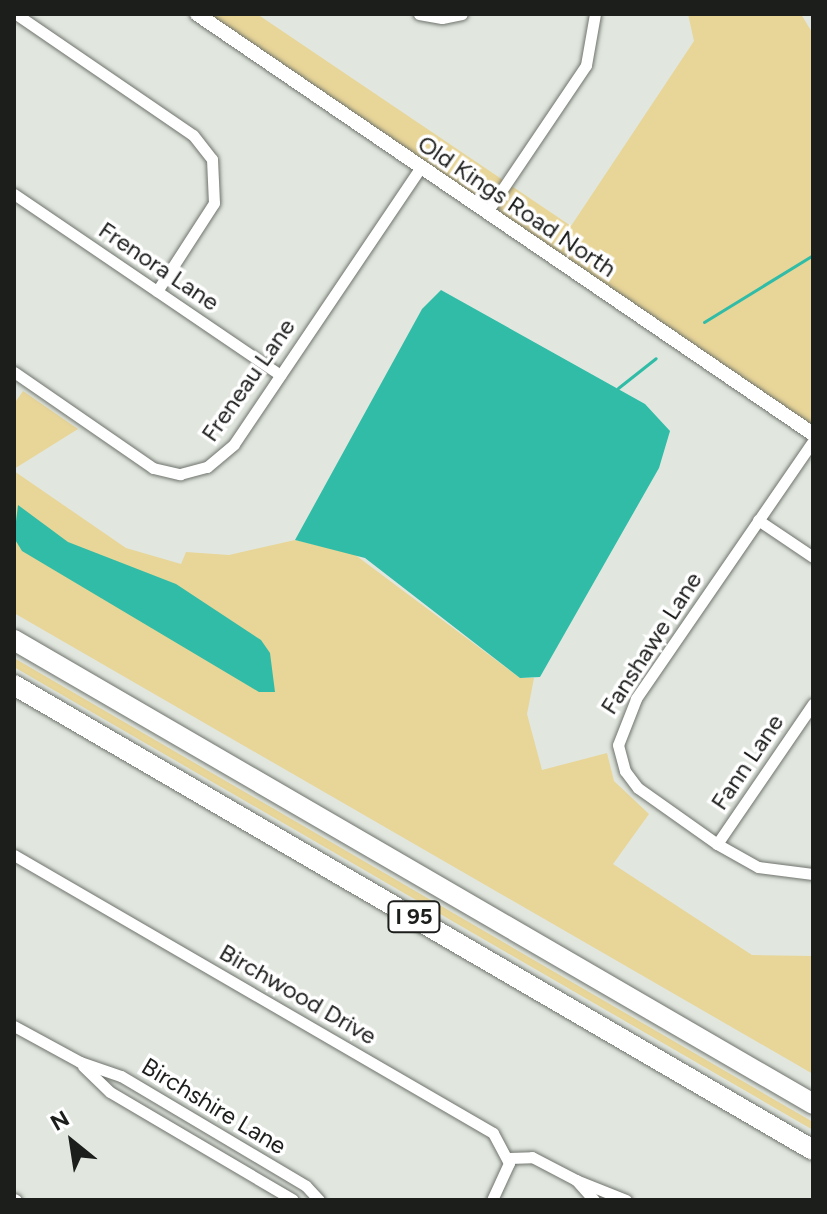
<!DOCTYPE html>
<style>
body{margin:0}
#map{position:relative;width:827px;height:1214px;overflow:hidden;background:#e1e7df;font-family:Figtree,sans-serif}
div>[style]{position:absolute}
.green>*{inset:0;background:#e8d598}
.water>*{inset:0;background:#30bca7}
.stream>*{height:3px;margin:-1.5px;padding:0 1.5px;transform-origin:1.5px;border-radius:1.5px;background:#30bca7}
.roads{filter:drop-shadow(0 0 2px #6f746d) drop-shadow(0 0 2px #6f746d)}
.minor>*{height:11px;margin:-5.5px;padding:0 5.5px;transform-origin:5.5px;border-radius:5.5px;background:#fff}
.tertiary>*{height:14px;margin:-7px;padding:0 7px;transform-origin:7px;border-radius:7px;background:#fff}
.motorway>*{height:20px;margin:-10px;padding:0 10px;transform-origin:10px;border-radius:10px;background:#fff}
span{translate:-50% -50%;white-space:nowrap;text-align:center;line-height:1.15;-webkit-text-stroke:7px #fff;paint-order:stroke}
.shield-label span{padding:2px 6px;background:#fff;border:2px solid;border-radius:6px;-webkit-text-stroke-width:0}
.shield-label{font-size:22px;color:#1c1e1c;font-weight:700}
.street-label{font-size:24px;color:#1c1e1c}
.frame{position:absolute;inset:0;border:16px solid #1c1e1c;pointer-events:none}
.north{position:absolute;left:32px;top:1102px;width:80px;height:80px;-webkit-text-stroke:6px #fff;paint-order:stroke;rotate:330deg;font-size:22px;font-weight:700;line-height:32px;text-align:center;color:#1c1e1c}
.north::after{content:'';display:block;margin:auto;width:28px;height:36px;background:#1c1e1c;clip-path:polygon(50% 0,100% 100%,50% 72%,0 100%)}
</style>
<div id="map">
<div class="green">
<i style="clip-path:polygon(207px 14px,257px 14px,571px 226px,694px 41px,688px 14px,801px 14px,813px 34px,813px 427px)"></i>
<i style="clip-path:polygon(23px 391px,78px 429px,14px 469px,14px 404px)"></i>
<i style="clip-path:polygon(14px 471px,126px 548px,181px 564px,186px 552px,229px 555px,295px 540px,354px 554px,520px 678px,534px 678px,527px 714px,542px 770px,607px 753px,614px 781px,649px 814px,613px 864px,752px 955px,813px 956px,813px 1074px,14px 613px)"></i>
<i style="clip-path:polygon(14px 658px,813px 1122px,813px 1130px,14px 667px)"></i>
</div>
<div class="water">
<i style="clip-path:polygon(441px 290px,645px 404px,670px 431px,659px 468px,540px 677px,520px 678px,365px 558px,295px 540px,422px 309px)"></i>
<i style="clip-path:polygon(18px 505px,68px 542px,176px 584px,261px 640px,270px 653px,275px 692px,259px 692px,22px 551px,14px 538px)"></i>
</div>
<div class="stream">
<i style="left:704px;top:322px;width:128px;rotate:-31.6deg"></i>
<i style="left:618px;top:388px;width:48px;rotate:-38.3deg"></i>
</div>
<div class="roads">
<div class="minor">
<i style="left:16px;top:14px;width:214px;rotate:34.4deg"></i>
<i style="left:193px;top:135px;width:31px;rotate:52deg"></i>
<i style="left:212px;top:159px;width:44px;rotate:87.4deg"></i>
<i style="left:214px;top:203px;width:105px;rotate:122.9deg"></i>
<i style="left:419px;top:14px;width:23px;rotate:10deg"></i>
<i style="left:442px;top:18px;width:20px;rotate:-11deg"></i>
<i style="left:14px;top:194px;width:322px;rotate:34.2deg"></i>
<i style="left:487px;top:212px;width:177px;rotate:-56deg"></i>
<i style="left:586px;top:65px;width:52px;rotate:-80deg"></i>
<i style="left:14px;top:372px;width:169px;rotate:34.6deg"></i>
<i style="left:153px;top:468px;width:28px;rotate:13deg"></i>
<i style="left:180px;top:474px;width:28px;rotate:-15deg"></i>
<i style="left:207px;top:467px;width:35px;rotate:-40deg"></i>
<i style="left:234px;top:444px;width:334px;rotate:-56deg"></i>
<i style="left:813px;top:441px;width:313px;rotate:124.5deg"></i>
<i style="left:636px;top:699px;width:49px;rotate:111.4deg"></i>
<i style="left:618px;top:745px;width:27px;rotate:75deg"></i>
<i style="left:625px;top:771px;width:21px;rotate:53deg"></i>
<i style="left:638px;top:788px;width:97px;rotate:35.3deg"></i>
<i style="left:717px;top:844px;width:47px;rotate:29.3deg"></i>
<i style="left:758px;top:867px;width:55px;rotate:7.3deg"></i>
<i style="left:758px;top:520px;width:66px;rotate:33.9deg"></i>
<i style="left:717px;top:844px;width:170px;rotate:-55.6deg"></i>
<i style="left:14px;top:855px;width:554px;rotate:30.13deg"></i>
<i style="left:493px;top:1133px;width:34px;rotate:62deg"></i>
<i style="left:509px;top:1163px;width:41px;rotate:114.7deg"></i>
<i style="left:14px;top:1026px;width:75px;rotate:28.6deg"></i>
<i style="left:80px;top:1062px;width:43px;rotate:18.9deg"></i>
<i style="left:121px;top:1076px;width:215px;rotate:30.7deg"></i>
<i style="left:306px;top:1186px;width:19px;rotate:47deg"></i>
<i style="left:83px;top:1066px;width:37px;rotate:44deg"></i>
<i style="left:110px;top:1092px;width:212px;rotate:30.5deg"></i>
<i style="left:509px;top:1158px;width:23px;rotate:-2deg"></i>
<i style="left:532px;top:1157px;width:50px;rotate:27.6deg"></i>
<i style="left:14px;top:1199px;width:2px;rotate:27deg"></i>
<i style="left:594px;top:1200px;width:27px;rotate:-132deg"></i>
<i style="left:576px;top:1180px;width:54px;rotate:21.8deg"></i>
</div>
<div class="tertiary">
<i style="left:197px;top:14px;width:746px;rotate:34.29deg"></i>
</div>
<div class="motorway">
<i style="left:14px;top:640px;width:924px;rotate:30.14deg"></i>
<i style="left:14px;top:685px;width:924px;rotate:30.2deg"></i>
</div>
</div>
<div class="shield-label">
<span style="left:414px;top:917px">I 95</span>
</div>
<div class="street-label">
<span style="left:517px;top:206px;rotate:34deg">Old Kings Road North</span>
<span style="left:159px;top:266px;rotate:34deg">Frenora Lane</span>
<span style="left:248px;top:380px;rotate:-55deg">Freneau Lane</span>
<span style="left:651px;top:643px;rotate:-57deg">Fanshawe Lane</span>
<span style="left:747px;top:762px;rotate:-56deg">Fann Lane</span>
<span style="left:298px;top:994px;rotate:30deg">Birchwood Drive</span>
<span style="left:214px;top:1106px;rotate:31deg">Birchshire Lane</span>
</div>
<div class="frame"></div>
<div class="north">N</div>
</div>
